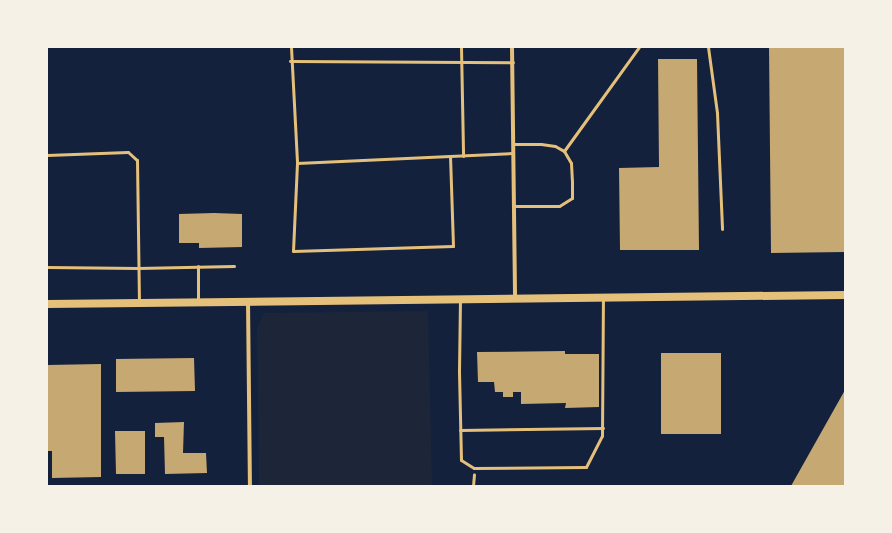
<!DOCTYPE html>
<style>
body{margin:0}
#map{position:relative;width:892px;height:533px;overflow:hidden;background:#14213d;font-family:"PT Sans",sans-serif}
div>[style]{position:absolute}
.green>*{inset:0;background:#1d2539}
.building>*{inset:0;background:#c6a872}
.path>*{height:2.5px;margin:-1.25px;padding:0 1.25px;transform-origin:1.25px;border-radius:1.25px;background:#e5c07b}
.service>*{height:3px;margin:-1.5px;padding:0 1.5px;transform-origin:1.5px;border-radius:1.5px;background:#e5c07b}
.minor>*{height:4px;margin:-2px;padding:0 2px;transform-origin:2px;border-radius:2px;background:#e5c07b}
.secondary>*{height:8px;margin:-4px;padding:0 4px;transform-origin:4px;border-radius:4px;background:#e5c07b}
span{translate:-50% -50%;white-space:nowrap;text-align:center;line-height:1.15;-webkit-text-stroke:3px #f6f1e7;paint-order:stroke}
.frame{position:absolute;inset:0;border:48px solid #f6f1e7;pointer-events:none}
</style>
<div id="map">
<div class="green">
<i style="clip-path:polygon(428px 311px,432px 486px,259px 486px,257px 328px,264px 313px)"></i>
</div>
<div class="building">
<i style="clip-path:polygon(769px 47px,845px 47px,845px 252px,771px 253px)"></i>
<i style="clip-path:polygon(658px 59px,697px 59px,699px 250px,620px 250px,619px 168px,659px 167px)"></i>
<i style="clip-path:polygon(214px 213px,242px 214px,242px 247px,199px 248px,199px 243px,179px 243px,179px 214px)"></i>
<i style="clip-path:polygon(565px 351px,565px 354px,599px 354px,599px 407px,565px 408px,566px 403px,521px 404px,521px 392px,513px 392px,513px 397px,503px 397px,503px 392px,495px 392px,494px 382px,478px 382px,477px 352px)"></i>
<i style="clip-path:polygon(661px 353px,721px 353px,721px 434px,661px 434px)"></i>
<i style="clip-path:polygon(194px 358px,195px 391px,116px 392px,116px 359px)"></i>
<i style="clip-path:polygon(101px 364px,101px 477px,52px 478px,52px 451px,47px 451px,47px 365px)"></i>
<i style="clip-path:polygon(845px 390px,845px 486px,791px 486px)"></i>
<i style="clip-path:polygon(184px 422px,183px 453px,206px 453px,207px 473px,165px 474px,164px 437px,155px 437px,155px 423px)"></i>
<i style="clip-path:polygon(115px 431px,145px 431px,145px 474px,116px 474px)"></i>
</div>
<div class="path">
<i style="left:473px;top:486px;width:11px;rotate:-85deg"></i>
</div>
<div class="service">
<i style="left:291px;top:47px;width:116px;rotate:87deg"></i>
<i style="left:297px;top:163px;width:88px;rotate:92.6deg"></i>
<i style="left:293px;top:251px;width:160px;rotate:-1.8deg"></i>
<i style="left:453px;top:246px;width:90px;rotate:-91.9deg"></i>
<i style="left:450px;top:156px;width:63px;rotate:-2.7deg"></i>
<i style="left:461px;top:47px;width:109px;rotate:88.9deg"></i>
<i style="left:708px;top:47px;width:67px;rotate:82.2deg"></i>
<i style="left:717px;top:113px;width:116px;rotate:87.5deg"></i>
<i style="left:290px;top:61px;width:223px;rotate:0.3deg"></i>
<i style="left:513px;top:144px;width:28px"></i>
<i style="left:541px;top:144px;width:14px;rotate:8deg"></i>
<i style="left:555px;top:146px;width:10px;rotate:29deg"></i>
<i style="left:564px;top:151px;width:14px;rotate:60deg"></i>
<i style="left:571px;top:163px;width:18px;rotate:87deg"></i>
<i style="left:572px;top:181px;width:17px;rotate:90deg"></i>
<i style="left:572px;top:198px;width:15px;rotate:148deg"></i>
<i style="left:559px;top:206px;width:45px;rotate:180deg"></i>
<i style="left:564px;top:151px;width:128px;rotate:-54.2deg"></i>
<i style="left:47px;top:155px;width:81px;rotate:-2.1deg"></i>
<i style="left:128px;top:152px;width:12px;rotate:42deg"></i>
<i style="left:137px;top:160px;width:141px;rotate:89.2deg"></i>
<i style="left:297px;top:163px;width:153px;rotate:-2.6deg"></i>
<i style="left:47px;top:267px;width:91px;rotate:0.6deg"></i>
<i style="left:138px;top:268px;width:96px;rotate:-1.2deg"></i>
<i style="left:460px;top:299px;width:73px;rotate:90.8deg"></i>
<i style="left:459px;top:372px;width:88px;rotate:88.7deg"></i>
<i style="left:461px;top:460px;width:15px;rotate:32deg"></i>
<i style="left:474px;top:468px;width:112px;rotate:-0.5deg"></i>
<i style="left:586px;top:467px;width:35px;rotate:-63deg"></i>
<i style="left:602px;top:436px;width:137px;rotate:-89.6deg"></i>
<i style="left:198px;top:302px;width:36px;rotate:-90deg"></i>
<i style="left:460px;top:430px;width:143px;rotate:-0.8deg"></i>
</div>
<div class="minor">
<i style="left:512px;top:47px;width:251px;rotate:89.3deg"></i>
<i style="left:248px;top:301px;width:185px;rotate:89.4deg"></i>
</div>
<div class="secondary">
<i style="left:47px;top:304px;width:798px;rotate:-0.65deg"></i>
</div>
<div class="frame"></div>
</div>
